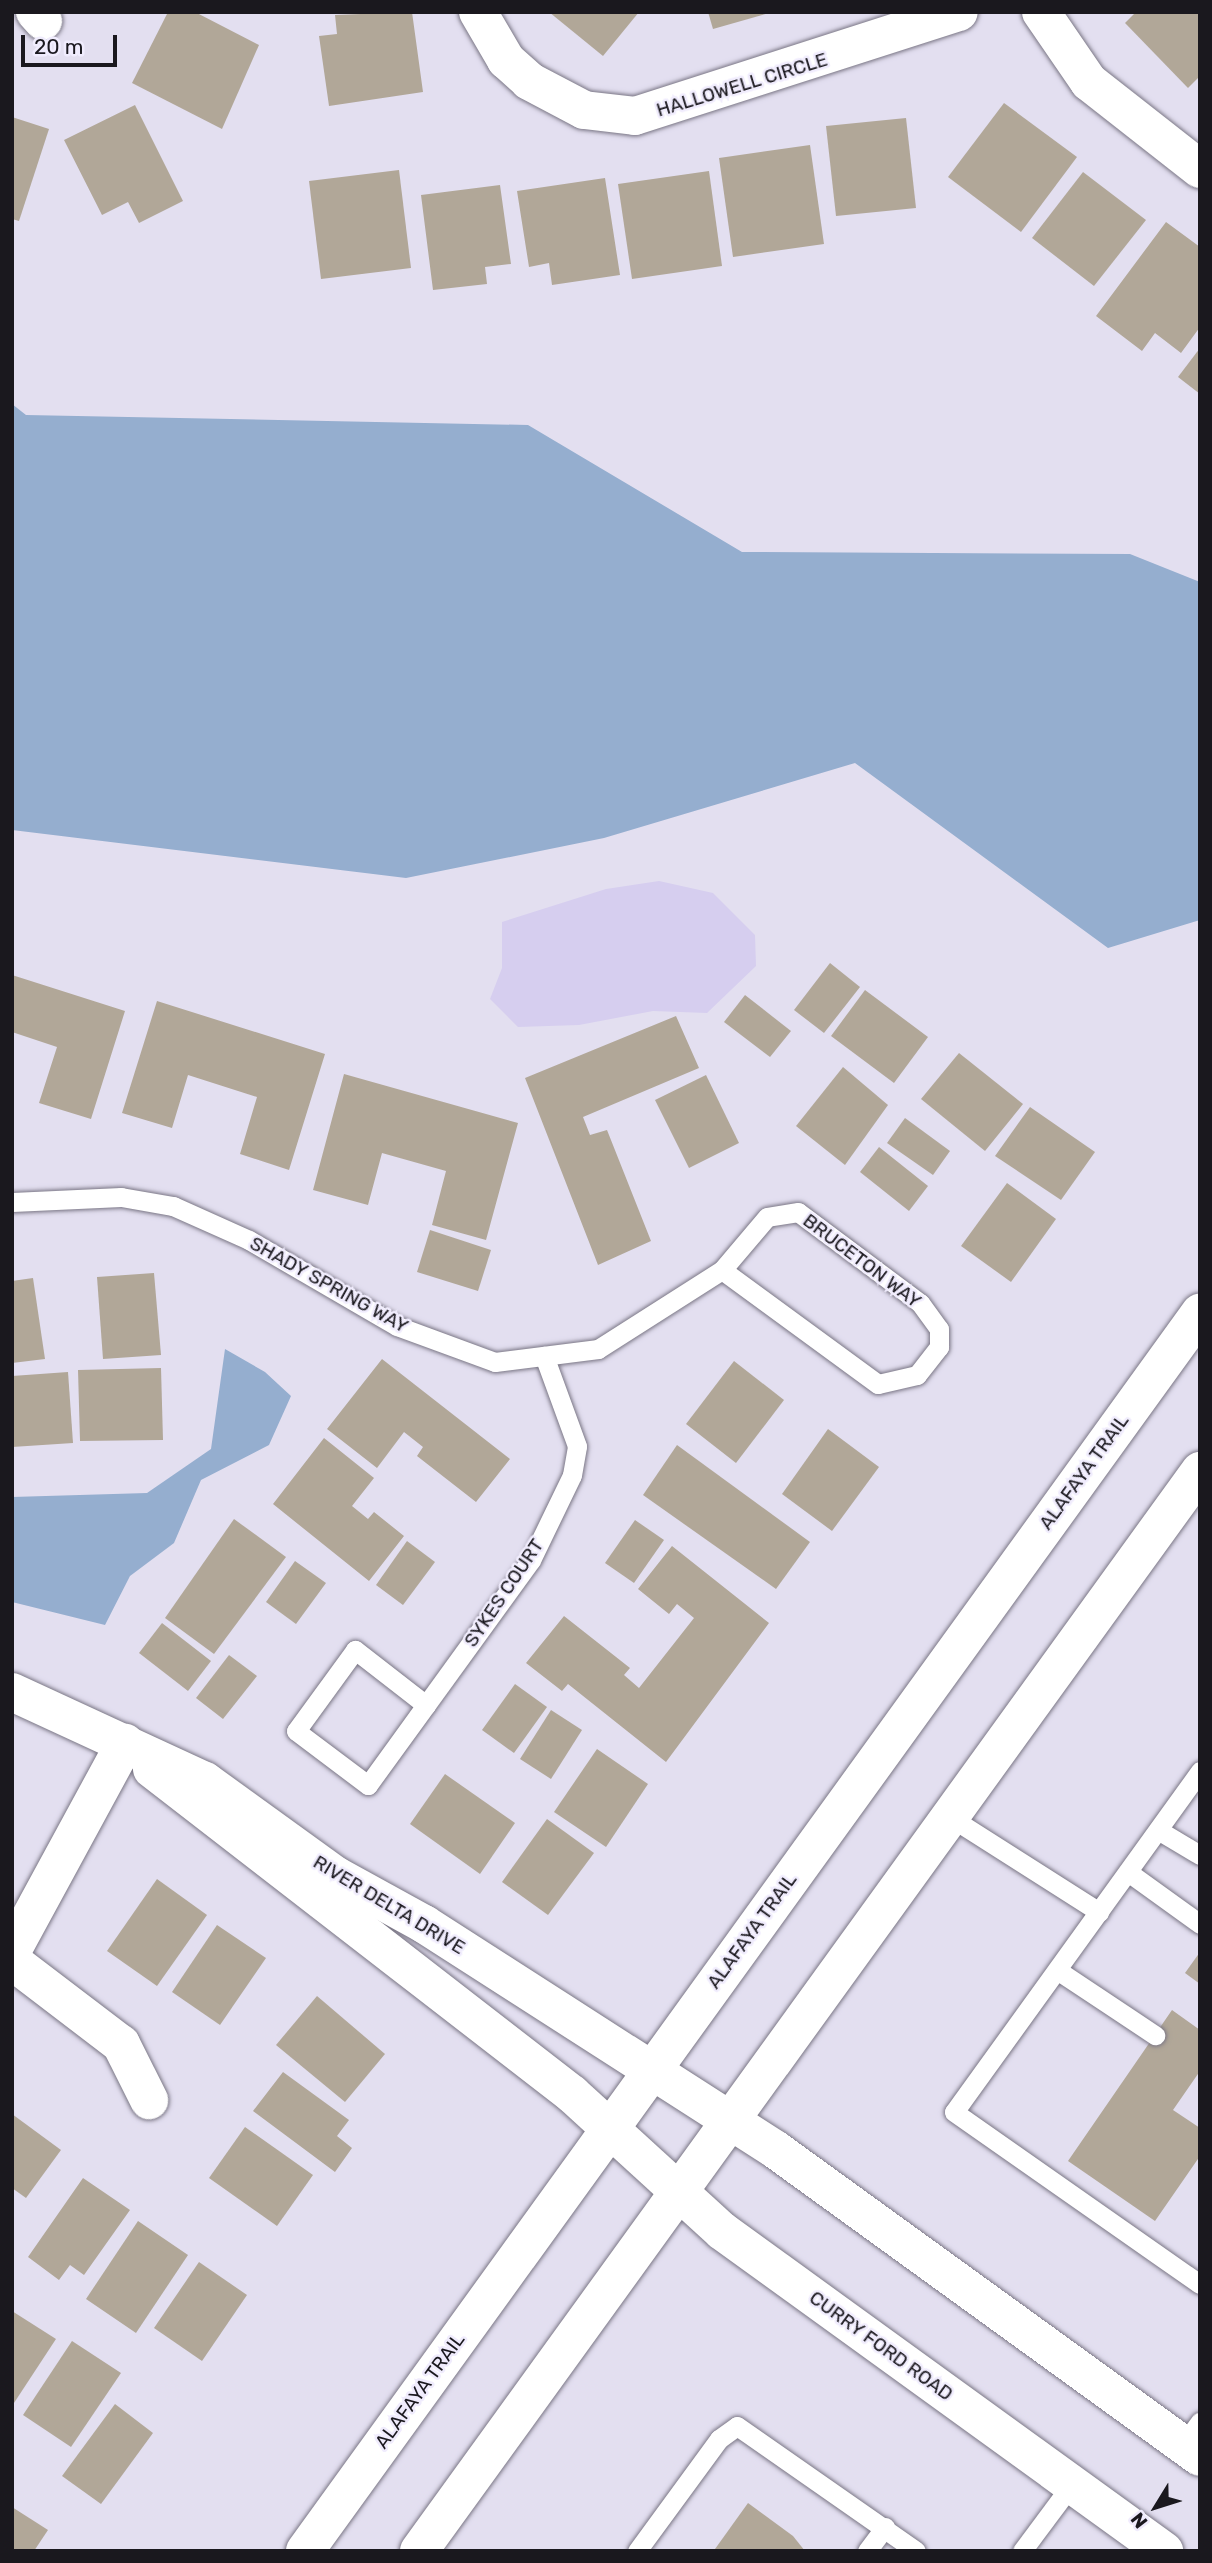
<!DOCTYPE html>
<style>
body{margin:0}
#map{position:relative;width:1212px;height:2563px;overflow:hidden;background:#e3dff0;font-family:Rubik,sans-serif}
div>[style]{position:absolute}
.green>*{inset:0;background:#d6ceef}
.water>*{inset:0;background:#95aecf}
.building>*{inset:0;background:#b1a798}
.roads{filter:drop-shadow(0 0 2px #7a7685) drop-shadow(0 0 2px #7a7685)}
.lane>*{height:19px;margin:-9.5px;padding:0 9.5px;transform-origin:9.5px;border-radius:9.5px;background:#fff}
.street>*{height:38px;margin:-19px;padding:0 19px;transform-origin:19px;border-radius:19px;background:#fff}
.secondary>*{height:38px;margin:-19px;padding:0 19px;transform-origin:19px;border-radius:19px;background:#fff}
span{translate:-50% -50%;white-space:nowrap;text-align:center;line-height:1.15;-webkit-text-stroke:5px #f0ecfd;paint-order:stroke}
.street-label{font-size:19px;color:#1a181e}
.frame{position:absolute;inset:0;border:14px solid #1a181e;pointer-events:none}
.north{position:absolute;left:1121px;top:2472px;width:70px;height:70px;-webkit-text-stroke:5px #f0ecfd;paint-order:stroke;rotate:232deg;font-size:19px;font-weight:700;line-height:28px;text-align:center;color:#1a181e}
.north::after{content:'';display:block;margin:auto;width:24px;height:32px;background:#1a181e;clip-path:polygon(50% 0,100% 100%,50% 72%,0 100%)}
.scale{position:absolute;left:21px;top:35px;width:96px;height:32px;box-sizing:border-box;border:4px solid #1a181e;border-top:0;padding-left:9px;font-size:21px;line-height:24px;white-space:nowrap;color:#1a181e;-webkit-text-stroke:5px #f0ecfd;paint-order:stroke}
</style>
<div id="map">
<div class="green">
<i style="clip-path:polygon(659px 881px,713px 893px,755px 935px,756px 966px,707px 1013px,653px 1011px,579px 1025px,518px 1027px,490px 999px,502px 968px,502px 922px,606px 889px)"></i>
</div>
<div class="water">
<i style="clip-path:polygon(12px 404px,26px 415px,528px 425px,742px 552px,1130px 554px,1200px 582px,1200px 920px,1108px 948px,855px 763px,604px 838px,406px 878px,12px 830px)"></i>
<i style="clip-path:polygon(225px 1349px,265px 1372px,291px 1396px,269px 1445px,201px 1480px,174px 1543px,130px 1576px,105px 1625px,12px 1602px,12px 1497px,147px 1493px,211px 1449px)"></i>
</div>
<div class="building">
<i style="clip-path:polygon(168px 12px,195px 12px,259px 45px,222px 129px,132px 83px)"></i>
<i style="clip-path:polygon(412px 12px,423px 92px,329px 106px,319px 36px,337px 34px,335px 15px)"></i>
<i style="clip-path:polygon(549px 12px,639px 12px,603px 56px)"></i>
<i style="clip-path:polygon(708px 12px,769px 12px,769px 13px,713px 29px)"></i>
<i style="clip-path:polygon(1136px 12px,1200px 12px,1200px 76px,1188px 88px,1125px 23px)"></i>
<i style="clip-path:polygon(1004px 103px,1077px 157px,1021px 232px,948px 177px)"></i>
<i style="clip-path:polygon(135px 105px,183px 201px,139px 223px,128px 202px,102px 215px,64px 140px)"></i>
<i style="clip-path:polygon(12px 117px,49px 129px,19px 221px,12px 219px)"></i>
<i style="clip-path:polygon(906px 118px,916px 208px,836px 216px,826px 126px)"></i>
<i style="clip-path:polygon(810px 145px,824px 244px,733px 257px,719px 158px)"></i>
<i style="clip-path:polygon(399px 170px,411px 268px,321px 279px,309px 181px)"></i>
<i style="clip-path:polygon(709px 171px,722px 266px,632px 279px,618px 184px)"></i>
<i style="clip-path:polygon(1083px 172px,1146px 220px,1094px 286px,1032px 238px)"></i>
<i style="clip-path:polygon(605px 178px,620px 275px,552px 285px,549px 263px,529px 267px,517px 191px)"></i>
<i style="clip-path:polygon(500px 185px,511px 264px,485px 267px,487px 284px,433px 290px,421px 195px)"></i>
<i style="clip-path:polygon(1166px 222px,1200px 247px,1200px 327px,1181px 353px,1155px 333px,1142px 351px,1096px 316px)"></i>
<i style="clip-path:polygon(1200px 348px,1200px 394px,1178px 377px)"></i>
<i style="clip-path:polygon(830px 963px,860px 987px,824px 1033px,794px 1010px)"></i>
<i style="clip-path:polygon(12px 975px,125px 1011px,91px 1119px,39px 1103px,57px 1047px,12px 1032px)"></i>
<i style="clip-path:polygon(865px 990px,928px 1037px,894px 1083px,831px 1036px)"></i>
<i style="clip-path:polygon(745px 995px,791px 1031px,770px 1057px,724px 1022px)"></i>
<i style="clip-path:polygon(157px 1001px,325px 1054px,289px 1170px,240px 1154px,257px 1097px,188px 1075px,172px 1128px,122px 1113px)"></i>
<i style="clip-path:polygon(676px 1016px,699px 1068px,583px 1117px,590px 1135px,607px 1130px,651px 1241px,598px 1265px,525px 1078px)"></i>
<i style="clip-path:polygon(959px 1053px,1023px 1104px,985px 1151px,921px 1099px)"></i>
<i style="clip-path:polygon(843px 1067px,888px 1105px,845px 1165px,796px 1126px)"></i>
<i style="clip-path:polygon(344px 1074px,518px 1123px,486px 1240px,432px 1225px,446px 1171px,382px 1153px,368px 1205px,313px 1190px)"></i>
<i style="clip-path:polygon(706px 1075px,739px 1143px,689px 1168px,655px 1100px)"></i>
<i style="clip-path:polygon(1030px 1107px,1095px 1152px,1061px 1200px,995px 1156px)"></i>
<i style="clip-path:polygon(905px 1118px,950px 1151px,933px 1175px,887px 1143px)"></i>
<i style="clip-path:polygon(879px 1147px,928px 1186px,909px 1211px,860px 1172px)"></i>
<i style="clip-path:polygon(1007px 1183px,1056px 1219px,1011px 1282px,961px 1246px)"></i>
<i style="clip-path:polygon(430px 1230px,491px 1250px,478px 1291px,417px 1272px)"></i>
<i style="clip-path:polygon(154px 1273px,161px 1355px,103px 1359px,97px 1277px)"></i>
<i style="clip-path:polygon(33px 1278px,45px 1359px,12px 1363px,12px 1281px)"></i>
<i style="clip-path:polygon(382px 1359px,510px 1459px,476px 1502px,417px 1456px,423px 1447px,404px 1432px,377px 1468px,327px 1429px)"></i>
<i style="clip-path:polygon(734px 1361px,784px 1400px,736px 1463px,686px 1424px)"></i>
<i style="clip-path:polygon(161px 1368px,163px 1440px,80px 1441px,78px 1370px)"></i>
<i style="clip-path:polygon(68px 1372px,73px 1443px,12px 1447px,12px 1376px)"></i>
<i style="clip-path:polygon(828px 1429px,879px 1467px,832px 1531px,782px 1494px)"></i>
<i style="clip-path:polygon(324px 1438px,374px 1478px,352px 1506px,368px 1519px,374px 1512px,404px 1536px,369px 1581px,273px 1504px)"></i>
<i style="clip-path:polygon(677px 1445px,810px 1542px,776px 1589px,643px 1495px)"></i>
<i style="clip-path:polygon(234px 1519px,286px 1557px,214px 1654px,165px 1618px)"></i>
<i style="clip-path:polygon(635px 1520px,664px 1540px,634px 1583px,605px 1563px)"></i>
<i style="clip-path:polygon(407px 1541px,435px 1562px,403px 1605px,376px 1585px)"></i>
<i style="clip-path:polygon(672px 1546px,769px 1623px,666px 1762px,568px 1684px,562px 1691px,526px 1663px,564px 1616px,630px 1668px,624px 1675px,639px 1688px,694px 1618px,677px 1604px,669px 1614px,638px 1589px)"></i>
<i style="clip-path:polygon(295px 1561px,326px 1583px,296px 1624px,266px 1602px)"></i>
<i style="clip-path:polygon(162px 1623px,211px 1661px,188px 1691px,139px 1653px)"></i>
<i style="clip-path:polygon(229px 1655px,257px 1676px,223px 1719px,196px 1698px)"></i>
<i style="clip-path:polygon(515px 1684px,547px 1707px,514px 1753px,482px 1730px)"></i>
<i style="clip-path:polygon(551px 1710px,582px 1730px,551px 1779px,520px 1759px)"></i>
<i style="clip-path:polygon(597px 1749px,648px 1784px,606px 1847px,554px 1812px)"></i>
<i style="clip-path:polygon(445px 1774px,515px 1823px,480px 1874px,410px 1824px)"></i>
<i style="clip-path:polygon(547px 1819px,594px 1853px,548px 1915px,502px 1882px)"></i>
<i style="clip-path:polygon(157px 1879px,207px 1915px,157px 1986px,107px 1951px)"></i>
<i style="clip-path:polygon(217px 1925px,266px 1958px,220px 2025px,172px 1992px)"></i>
<i style="clip-path:polygon(1200px 1952px,1200px 1984px,1185px 1973px)"></i>
<i style="clip-path:polygon(317px 1996px,385px 2054px,345px 2102px,276px 2045px)"></i>
<i style="clip-path:polygon(1172px 2010px,1200px 2030px,1200px 2071px,1173px 2110px,1200px 2128px,1200px 2156px,1155px 2221px,1068px 2161px)"></i>
<i style="clip-path:polygon(283px 2072px,349px 2120px,337px 2136px,352px 2148px,335px 2172px,253px 2111px)"></i>
<i style="clip-path:polygon(12px 2114px,61px 2150px,26px 2198px,12px 2188px)"></i>
<i style="clip-path:polygon(245px 2127px,313px 2175px,277px 2226px,209px 2178px)"></i>
<i style="clip-path:polygon(83px 2178px,130px 2210px,84px 2275px,70px 2265px,59px 2280px,28px 2257px)"></i>
<i style="clip-path:polygon(138px 2221px,188px 2255px,136px 2333px,86px 2299px)"></i>
<i style="clip-path:polygon(199px 2262px,247px 2295px,202px 2361px,154px 2328px)"></i>
<i style="clip-path:polygon(12px 2311px,56px 2339px,12px 2406px)"></i>
<i style="clip-path:polygon(72px 2341px,121px 2373px,71px 2447px,23px 2415px)"></i>
<i style="clip-path:polygon(115px 2404px,153px 2433px,101px 2504px,62px 2476px)"></i>
<i style="clip-path:polygon(748px 2503px,793px 2536px,805px 2551px,715px 2549px)"></i>
<i style="clip-path:polygon(12px 2507px,48px 2530px,34px 2551px,12px 2551px)"></i>
</div>
<div class="roads">
<div class="lane">
<i style="left:12px;top:1202px;width:109px;rotate:-2.6deg"></i>
<i style="left:121px;top:1197px;width:53px;rotate:9.8deg"></i>
<i style="left:173px;top:1206px;width:83px;rotate:24.1deg"></i>
<i style="left:249px;top:1240px;width:171px;rotate:30.2deg"></i>
<i style="left:397px;top:1326px;width:104px;rotate:20.2deg"></i>
<i style="left:495px;top:1362px;width:104px;rotate:-7.2deg"></i>
<i style="left:598px;top:1349px;width:147px;rotate:-32.5deg"></i>
<i style="left:722px;top:1270px;width:193px;rotate:36.2deg"></i>
<i style="left:878px;top:1384px;width:40px;rotate:-13deg"></i>
<i style="left:917px;top:1375px;width:36px;rotate:-52deg"></i>
<i style="left:939px;top:1347px;width:18px;rotate:-90deg"></i>
<i style="left:939px;top:1329px;width:32px;rotate:-126deg"></i>
<i style="left:920px;top:1303px;width:152px;rotate:-143.3deg"></i>
<i style="left:798px;top:1212px;width:31px;rotate:171deg"></i>
<i style="left:767px;top:1217px;width:70px;rotate:130.3deg"></i>
<i style="left:426px;top:1705px;width:90px;rotate:-142.2deg"></i>
<i style="left:355px;top:1650px;width:100px;rotate:126.1deg"></i>
<i style="left:296px;top:1731px;width:90px;rotate:36.9deg"></i>
<i style="left:368px;top:1785px;width:99px;rotate:-54.1deg"></i>
<i style="left:426px;top:1705px;width:179px;rotate:-54.1deg"></i>
<i style="left:531px;top:1560px;width:94px;rotate:-64.2deg"></i>
<i style="left:572px;top:1475px;width:29px;rotate:-80deg"></i>
<i style="left:577px;top:1446px;width:96px;rotate:-110.1deg"></i>
<i style="left:1200px;top:1771px;width:420px;rotate:125.8deg"></i>
<i style="left:954px;top:2112px;width:300px;rotate:35deg"></i>
<i style="left:950px;top:1817px;width:177px;rotate:32.5deg"></i>
<i style="left:1158px;top:1830px;width:49px;rotate:30.8deg"></i>
<i style="left:1128px;top:1872px;width:89px;rotate:35.8deg"></i>
<i style="left:1057px;top:1970px;width:118px;rotate:33.6deg"></i>
<i style="left:1183px;top:2445px;width:29px;rotate:-54deg"></i>
<i style="left:637px;top:2551px;width:139px;rotate:-53.8deg"></i>
<i style="left:719px;top:2439px;width:22px;rotate:-36deg"></i>
<i style="left:737px;top:2426px;width:218px;rotate:34.9deg"></i>
<i style="left:867px;top:2551px;width:30px;rotate:-53deg"></i>
<i style="left:1022px;top:2551px;width:84px;rotate:-53.3deg"></i>
</div>
<div class="street">
<i style="left:35px;top:12px;width:12px;rotate:48deg"></i>
<i style="left:478px;top:12px;width:56px;rotate:59.7deg"></i>
<i style="left:506px;top:60px;width:31px;rotate:42deg"></i>
<i style="left:529px;top:81px;width:62px;rotate:27.8deg"></i>
<i style="left:584px;top:110px;width:51px;rotate:6.7deg"></i>
<i style="left:635px;top:116px;width:340px;rotate:-17.8deg"></i>
<i style="left:1041px;top:12px;width:85px;rotate:55.6deg"></i>
<i style="left:1089px;top:82px;width:141px;rotate:38.1deg"></i>
<i style="left:12px;top:1951px;width:237px;rotate:-61.5deg"></i>
<i style="left:12px;top:1961px;width:137px;rotate:37.3deg"></i>
<i style="left:121px;top:2044px;width:63px;rotate:63.4deg"></i>
</div>
<div class="secondary">
<i style="left:12px;top:1692px;width:213px;rotate:24.8deg"></i>
<i style="left:205px;top:1781px;width:160px;rotate:35.9deg"></i>
<i style="left:335px;top:1875px;width:102px;rotate:28.8deg"></i>
<i style="left:424px;top:1924px;width:418px;rotate:32.7deg"></i>
<i style="left:776px;top:2150px;width:523px;rotate:35.91deg"></i>
<i style="left:152px;top:1769px;width:531px;rotate:37.73deg"></i>
<i style="left:572px;top:2094px;width:203px;rotate:42.4deg"></i>
<i style="left:722px;top:2231px;width:546px;rotate:35.9deg"></i>
<i style="left:305px;top:2551px;width:1528px;rotate:-54.14deg"></i>
<i style="left:419px;top:2551px;width:1333px;rotate:-54.13deg"></i>
</div>
</div>
<div class="street-label">
<span style="left:742px;top:85px;rotate:-17deg">HALLOWELL CIRCLE</span>
<span style="left:862px;top:1261px;rotate:37deg">BRUCETON WAY</span>
<span style="left:329px;top:1285px;rotate:29deg">SHADY SPRING WAY</span>
<span style="left:1084px;top:1472px;rotate:-54deg">ALAFAYA TRAIL</span>
<span style="left:504px;top:1593px;rotate:-56deg">SYKES COURT</span>
<span style="left:389px;top:1905px;rotate:31deg">RIVER DELTA DRIVE</span>
<span style="left:752px;top:1931px;rotate:-54deg">ALAFAYA TRAIL</span>
<span style="left:881px;top:2346px;rotate:36deg">CURRY FORD ROAD</span>
<span style="left:420px;top:2391px;rotate:-54deg">ALAFAYA TRAIL</span>
</div>
<div class="frame"></div>
<div class="north">N</div>
<div class="scale">20 m</div>
</div>
